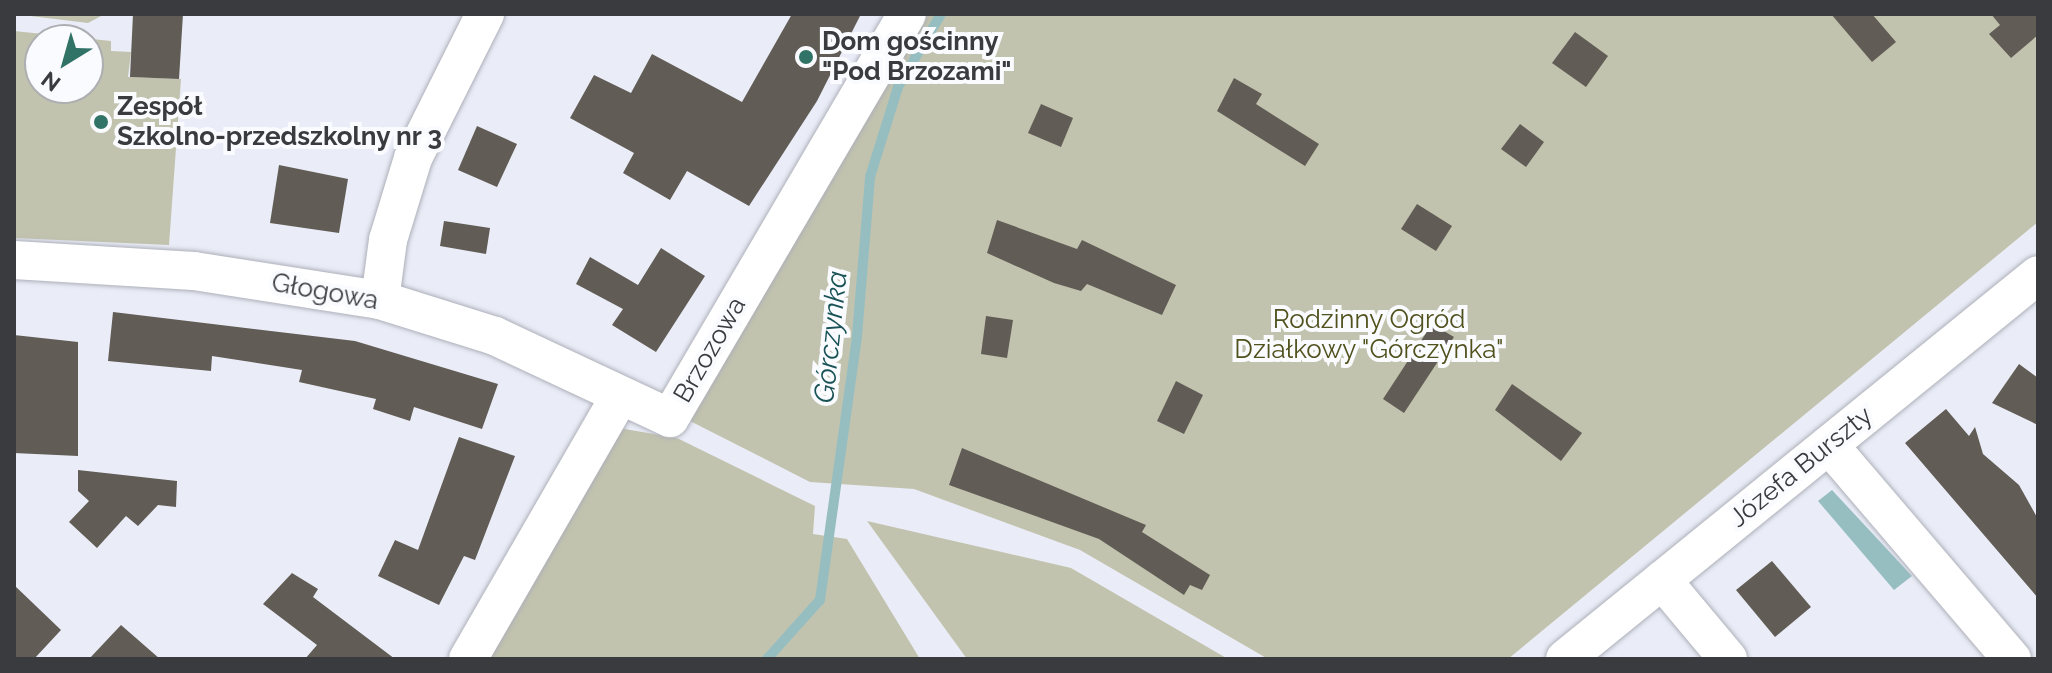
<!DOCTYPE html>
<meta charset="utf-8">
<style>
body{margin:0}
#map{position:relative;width:2052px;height:673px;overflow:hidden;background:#eaedf7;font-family:Raleway,sans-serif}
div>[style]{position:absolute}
.green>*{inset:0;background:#c2c3ae}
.water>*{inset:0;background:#96bec1}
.stream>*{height:10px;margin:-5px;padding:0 5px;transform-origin:5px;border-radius:5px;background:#96bec1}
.building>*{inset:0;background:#615c55}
.roads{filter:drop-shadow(0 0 2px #adb0b9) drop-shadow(0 0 2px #adb0b9)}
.minor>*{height:38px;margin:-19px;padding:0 19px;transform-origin:19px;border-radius:19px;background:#fff}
.dots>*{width:22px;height:22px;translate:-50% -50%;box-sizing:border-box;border:4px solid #fafbff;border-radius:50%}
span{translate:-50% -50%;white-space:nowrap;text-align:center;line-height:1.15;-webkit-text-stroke:8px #fafbff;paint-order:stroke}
.poi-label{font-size:26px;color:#3a3b3f;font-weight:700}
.left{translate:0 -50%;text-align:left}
.street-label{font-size:26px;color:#3a3b3f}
.park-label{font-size:26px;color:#50511d}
.water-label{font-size:28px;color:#1a5357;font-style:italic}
.frame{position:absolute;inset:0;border:16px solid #3a3b3f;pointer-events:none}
.north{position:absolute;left:24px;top:24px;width:80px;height:80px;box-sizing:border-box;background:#fafbff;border:2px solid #adaeb2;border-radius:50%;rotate:217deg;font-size:22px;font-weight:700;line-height:32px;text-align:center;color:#3a3b3f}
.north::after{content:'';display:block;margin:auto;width:28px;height:36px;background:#317467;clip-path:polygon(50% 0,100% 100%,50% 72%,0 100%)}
</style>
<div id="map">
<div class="green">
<i style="clip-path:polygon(14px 14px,105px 14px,88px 23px)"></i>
<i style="clip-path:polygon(922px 14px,2038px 14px,2038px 222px,1508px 659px,1268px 659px,1080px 550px,914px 489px,810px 482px,690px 421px)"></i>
<i style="clip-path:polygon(evenodd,14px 31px,111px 41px,111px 51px,131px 52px,128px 77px,181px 79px,169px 245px,14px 238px,14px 31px,40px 40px,88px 40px,88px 88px,40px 88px,40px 40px)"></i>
<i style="clip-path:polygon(619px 428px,677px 438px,815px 506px,813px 534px,847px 539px,920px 659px,483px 659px)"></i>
<i style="clip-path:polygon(867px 521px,1071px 568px,1228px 659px,967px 659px)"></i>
</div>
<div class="water">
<i style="clip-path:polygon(1832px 490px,1912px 576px,1894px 590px,1818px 501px)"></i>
</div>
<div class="stream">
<i style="left:767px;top:659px;width:79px;rotate:-48.1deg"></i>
<i style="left:820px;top:600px;width:267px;rotate:-82deg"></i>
<i style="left:857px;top:336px;width:160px;rotate:-85.3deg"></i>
<i style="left:870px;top:177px;width:94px;rotate:-72.7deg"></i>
<i style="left:898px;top:87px;width:85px;rotate:-59.5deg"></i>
</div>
<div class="building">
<i style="clip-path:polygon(133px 14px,183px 14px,179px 79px,130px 77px)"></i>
<i style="clip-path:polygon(792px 14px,861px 14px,817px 101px,749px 206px,687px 171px,670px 200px,623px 173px,634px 153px,570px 118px,594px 75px,631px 93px,652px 54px,742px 102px)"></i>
<i style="clip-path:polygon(1831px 14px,1872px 14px,1896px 42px,1872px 62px)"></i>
<i style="clip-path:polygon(1991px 14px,2038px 14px,2038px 35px,2011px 58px,1989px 34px,2000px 25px)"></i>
<i style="clip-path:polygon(1575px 32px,1608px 56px,1586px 87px,1552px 63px)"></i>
<i style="clip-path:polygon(1234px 78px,1262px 94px,1256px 104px,1319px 144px,1305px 166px,1217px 111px)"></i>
<i style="clip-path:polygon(1041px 104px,1073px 118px,1061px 147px,1028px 133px)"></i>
<i style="clip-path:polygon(1520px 124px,1544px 142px,1526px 167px,1501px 149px)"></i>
<i style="clip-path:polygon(477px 126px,517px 144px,497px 187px,458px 170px)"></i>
<i style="clip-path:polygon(279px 165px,348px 179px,339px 233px,270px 223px)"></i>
<i style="clip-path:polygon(1417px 204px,1452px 226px,1436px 251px,1401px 229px)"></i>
<i style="clip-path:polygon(997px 220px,1077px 249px,1082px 240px,1176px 285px,1162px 315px,1087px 284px,1081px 291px,1054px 283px,987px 253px)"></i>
<i style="clip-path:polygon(444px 221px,490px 228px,486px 254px,440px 246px)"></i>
<i style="clip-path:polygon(661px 248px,705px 276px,656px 352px,612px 325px,623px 309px,576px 284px,590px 257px,638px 285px)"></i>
<i style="clip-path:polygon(113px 312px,355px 341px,498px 384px,482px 429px,414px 407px,410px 421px,373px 409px,376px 399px,299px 382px,302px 370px,212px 356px,211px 371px,108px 361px)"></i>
<i style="clip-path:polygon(986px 316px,1013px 320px,1007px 358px,981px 354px)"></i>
<i style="clip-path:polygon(1432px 324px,1454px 337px,1404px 413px,1383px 399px)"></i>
<i style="clip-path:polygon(14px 335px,78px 342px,78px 456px,14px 453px)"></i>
<i style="clip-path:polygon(2019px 364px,2038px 378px,2038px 425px,1992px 403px)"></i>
<i style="clip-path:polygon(1176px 381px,1203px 395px,1184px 434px,1157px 421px)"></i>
<i style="clip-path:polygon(1512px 384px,1582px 433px,1561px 461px,1495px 410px)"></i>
<i style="clip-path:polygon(1946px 409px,1969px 436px,1975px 427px,1983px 454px,2019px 485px,2038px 519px,2038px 598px,1905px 443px)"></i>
<i style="clip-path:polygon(459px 437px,515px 456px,475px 560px,464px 556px,439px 605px,378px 576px,395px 540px,418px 550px)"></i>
<i style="clip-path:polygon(962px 448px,1146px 525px,1142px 532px,1210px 575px,1202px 590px,1190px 585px,1184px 595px,1099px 539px,949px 485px)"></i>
<i style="clip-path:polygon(78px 470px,177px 481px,176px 507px,158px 505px,138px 526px,126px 516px,97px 548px,69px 522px,89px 501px,78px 491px)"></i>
<i style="clip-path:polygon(1772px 561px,1811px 607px,1775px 637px,1736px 590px)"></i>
<i style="clip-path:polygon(292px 573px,318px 589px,313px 597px,395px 659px,305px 659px,317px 645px,263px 604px)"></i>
<i style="clip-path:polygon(14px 585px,61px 630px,34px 659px,14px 659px)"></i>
<i style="clip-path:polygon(121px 625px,160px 659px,89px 659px)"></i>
</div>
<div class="roads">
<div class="minor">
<i style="left:14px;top:260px;width:180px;rotate:3.5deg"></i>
<i style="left:194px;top:271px;width:188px;rotate:8.9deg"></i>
<i style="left:380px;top:300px;width:121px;rotate:17.4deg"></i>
<i style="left:495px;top:336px;width:193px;rotate:25.1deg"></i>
<i style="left:670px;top:418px;width:468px;rotate:-59.6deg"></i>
<i style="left:380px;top:300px;width:61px;rotate:-82.4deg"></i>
<i style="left:388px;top:240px;width:86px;rotate:-73deg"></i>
<i style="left:413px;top:158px;width:161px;rotate:-63.4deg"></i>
<i style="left:1829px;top:445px;width:282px;rotate:49.5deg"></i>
<i style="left:1662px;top:580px;width:103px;rotate:50.1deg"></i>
<i style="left:468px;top:659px;width:302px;rotate:-60deg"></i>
<i style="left:1565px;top:659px;width:609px;rotate:-39.07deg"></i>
</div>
</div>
<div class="dots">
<i style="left:806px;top:57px;background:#317467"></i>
<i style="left:101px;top:122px;background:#317467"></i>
</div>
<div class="poi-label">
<span class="left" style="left:822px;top:57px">Dom gościnny<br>"Pod Brzozami"</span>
<span class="left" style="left:117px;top:122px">Zespół<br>Szkolno-przedszkolny nr 3</span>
</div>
<div class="street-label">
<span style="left:325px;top:292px;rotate:10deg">Głogowa</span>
<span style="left:710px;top:350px;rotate:-60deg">Brzozowa</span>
<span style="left:1801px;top:467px;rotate:-39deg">Józefa Burszty</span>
</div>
<div class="park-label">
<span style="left:1369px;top:335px">Rodzinny Ogród<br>Działkowy "Górczynka"</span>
</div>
<div class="water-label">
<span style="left:831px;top:337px;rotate:-84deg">Górczynka</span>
</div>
<div class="frame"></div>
<div class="north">N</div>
</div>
